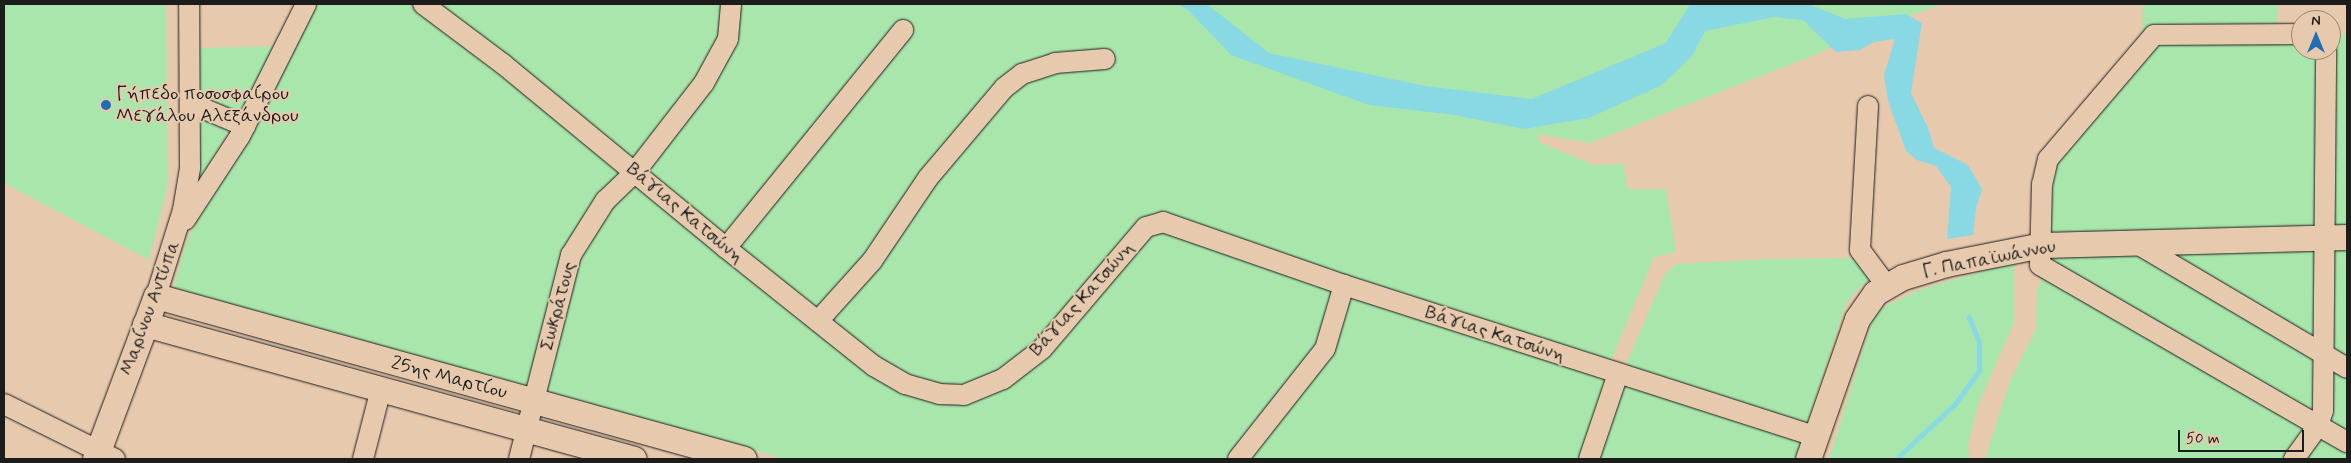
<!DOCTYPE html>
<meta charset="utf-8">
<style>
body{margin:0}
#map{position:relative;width:2351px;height:463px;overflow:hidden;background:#e7caae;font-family:Mynerve,sans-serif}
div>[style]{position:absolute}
.green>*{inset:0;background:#a9e6ac}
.water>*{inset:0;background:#88d9e3}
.stream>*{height:5px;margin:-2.5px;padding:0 2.5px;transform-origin:2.5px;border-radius:2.5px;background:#88d9e3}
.roads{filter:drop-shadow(0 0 1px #1c1c1c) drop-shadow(0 0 1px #1c1c1c)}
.minor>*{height:20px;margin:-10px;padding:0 10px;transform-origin:10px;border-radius:10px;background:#e7caae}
.tertiary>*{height:25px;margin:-12.5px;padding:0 12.5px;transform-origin:12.5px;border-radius:12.5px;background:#e7caae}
.dots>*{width:14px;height:14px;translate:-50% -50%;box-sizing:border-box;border:2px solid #e7caae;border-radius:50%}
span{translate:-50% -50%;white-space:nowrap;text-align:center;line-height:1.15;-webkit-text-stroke:4px #e7caae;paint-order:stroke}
.poi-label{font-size:19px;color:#1c1c1c}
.left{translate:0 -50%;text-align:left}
.street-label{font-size:19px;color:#1c1c1c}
.frame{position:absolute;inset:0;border:5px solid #1c1c1c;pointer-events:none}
.north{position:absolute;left:2291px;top:10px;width:50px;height:50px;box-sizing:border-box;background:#e7caae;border:1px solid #968474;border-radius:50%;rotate:0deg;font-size:14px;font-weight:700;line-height:20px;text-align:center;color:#1c1c1c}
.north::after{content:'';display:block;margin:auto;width:18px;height:22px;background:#1f6fb2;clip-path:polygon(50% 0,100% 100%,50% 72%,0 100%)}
.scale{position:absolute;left:2178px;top:430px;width:126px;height:22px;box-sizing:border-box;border:2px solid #1c1c1c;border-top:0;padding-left:6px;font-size:15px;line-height:18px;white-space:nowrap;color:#1c1c1c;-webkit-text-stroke:4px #e7caae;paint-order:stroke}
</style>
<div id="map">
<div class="green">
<i style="clip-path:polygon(4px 4px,166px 4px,168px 184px,149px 260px,4px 183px)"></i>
<i style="clip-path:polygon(312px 4px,1943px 4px,1879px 27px,1807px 58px,1590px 143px,1537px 134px,1541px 143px,1594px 165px,1624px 164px,1627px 189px,1666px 189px,1676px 252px,1654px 257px,1610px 363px,1365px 291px,1617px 385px,1665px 274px,1677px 264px,1770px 259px,1848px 258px,1856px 260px,1870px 279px,1855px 292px,1846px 304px,1796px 459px,785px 459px,173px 289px,187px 240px,250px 129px)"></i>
<i style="clip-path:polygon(2143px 4px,2278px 4px,2277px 33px,2301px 34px,2301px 50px,2331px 50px,2331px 34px,2347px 34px,2347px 459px,1985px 459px,2010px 381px,2036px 329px,2037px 290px,2051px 258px,2048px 159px,2142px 37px)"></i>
<i style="clip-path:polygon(279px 46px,196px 187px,199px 48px)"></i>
<i style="clip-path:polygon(2014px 262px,2014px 322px,1978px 406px,1968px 445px,1970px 459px,1829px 459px,1875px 311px,1919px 290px)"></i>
</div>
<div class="water">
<i style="clip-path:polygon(1177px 4px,1207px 4px,1269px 53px,1425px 86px,1532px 99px,1666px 43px,1690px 4px,1809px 4px,1845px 19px,1906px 14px,1922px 23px,1911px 93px,1929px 130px,1934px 148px,1968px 165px,1982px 189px,1976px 209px,1973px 235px,1947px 239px,1951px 187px,1936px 166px,1917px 160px,1906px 151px,1888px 101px,1884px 75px,1895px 39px,1874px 42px,1860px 50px,1836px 52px,1803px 20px,1774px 17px,1705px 31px,1692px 56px,1662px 85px,1589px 118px,1524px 129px,1455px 115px,1369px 105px,1231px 55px,1188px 10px)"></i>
</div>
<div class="stream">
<i style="left:1899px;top:459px;width:3px;rotate:-90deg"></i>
<i style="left:1899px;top:456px;width:76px;rotate:-42.9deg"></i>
<i style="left:1955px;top:404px;width:41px;rotate:-54deg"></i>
<i style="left:1979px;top:371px;width:29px;rotate:-90deg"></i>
<i style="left:1979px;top:342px;width:27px;rotate:-112deg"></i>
</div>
<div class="roads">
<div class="minor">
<i style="left:423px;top:4px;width:100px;rotate:36.9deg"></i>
<i style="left:503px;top:64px;width:289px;rotate:39.5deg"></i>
<i style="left:726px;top:248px;width:189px;rotate:38.6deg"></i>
<i style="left:874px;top:366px;width:36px;rotate:30deg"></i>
<i style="left:905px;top:384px;width:35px;rotate:16deg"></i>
<i style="left:939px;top:394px;width:25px;rotate:2deg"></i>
<i style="left:964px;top:395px;width:42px;rotate:-22.3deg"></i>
<i style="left:1003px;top:379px;width:49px;rotate:-37.6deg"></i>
<i style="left:1042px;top:349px;width:160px;rotate:-49.6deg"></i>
<i style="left:1146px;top:227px;width:18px;rotate:-16deg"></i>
<i style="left:1163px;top:222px;width:192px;rotate:19.2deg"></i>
<i style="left:1344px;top:285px;width:494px;rotate:17.8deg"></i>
<i style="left:2301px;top:34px;width:147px;rotate:179.6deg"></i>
<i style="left:2154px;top:35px;width:163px;rotate:130.5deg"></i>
<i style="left:2048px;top:159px;width:26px;rotate:103deg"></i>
<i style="left:2042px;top:184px;width:81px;rotate:91.4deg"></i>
<i style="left:2040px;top:265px;width:354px;rotate:30deg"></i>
<i style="left:190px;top:103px;width:60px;rotate:22.7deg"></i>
<i style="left:1868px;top:106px;width:144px;rotate:93.2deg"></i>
<i style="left:1860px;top:250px;width:44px;rotate:53.4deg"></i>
<i style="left:185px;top:220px;width:100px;rotate:-56.8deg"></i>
<i style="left:240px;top:136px;width:148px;rotate:-63.4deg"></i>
<i style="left:2134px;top:242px;width:247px;rotate:30.6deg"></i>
<i style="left:726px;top:248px;width:281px;rotate:-50.9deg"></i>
<i style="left:156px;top:296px;width:90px;rotate:-72.6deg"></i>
<i style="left:183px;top:210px;width:43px;rotate:-80.5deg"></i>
<i style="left:190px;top:168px;width:164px;rotate:-90.3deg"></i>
<i style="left:818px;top:321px;width:81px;rotate:-48deg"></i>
<i style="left:872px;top:261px;width:100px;rotate:-56deg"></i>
<i style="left:928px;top:178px;width:118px;rotate:-49.8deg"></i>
<i style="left:1004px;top:88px;width:23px;rotate:-38deg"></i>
<i style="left:1022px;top:74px;width:35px;rotate:-18deg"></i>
<i style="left:1055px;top:63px;width:50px;rotate:-4.6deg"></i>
<i style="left:4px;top:404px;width:124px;rotate:26.4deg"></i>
<i style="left:363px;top:459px;width:72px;rotate:-75.6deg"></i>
<i style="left:519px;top:459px;width:211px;rotate:-75.7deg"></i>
<i style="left:571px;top:255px;width:64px;rotate:-57.8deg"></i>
<i style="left:605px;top:201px;width:42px;rotate:-44deg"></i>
<i style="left:635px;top:172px;width:113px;rotate:-52.2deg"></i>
<i style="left:704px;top:83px;width:50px;rotate:-61.4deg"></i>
<i style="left:728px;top:39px;width:35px;rotate:-85deg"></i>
<i style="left:1238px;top:459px;width:140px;rotate:-51.7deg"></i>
<i style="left:1325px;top:349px;width:67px;rotate:-73.5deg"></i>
<i style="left:1589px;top:459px;width:90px;rotate:-71.2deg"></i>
<i style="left:2294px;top:459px;width:41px;rotate:-54deg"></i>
<i style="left:2318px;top:426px;width:16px;rotate:-72deg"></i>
<i style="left:2323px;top:411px;width:361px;rotate:-89.5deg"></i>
</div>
<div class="tertiary">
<i style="left:145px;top:324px;width:507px;rotate:15.43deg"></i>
<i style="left:95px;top:459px;width:174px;rotate:-69.5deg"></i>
<i style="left:156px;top:296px;width:610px;rotate:15.49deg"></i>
<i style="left:1808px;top:459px;width:148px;rotate:-70.7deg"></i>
<i style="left:1857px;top:319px;width:32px;rotate:-55deg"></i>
<i style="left:1875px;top:293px;width:32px;rotate:-30deg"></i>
<i style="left:1903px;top:277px;width:45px;rotate:-16.8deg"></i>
<i style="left:1946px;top:264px;width:98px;rotate:-11.2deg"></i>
<i style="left:2042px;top:245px;width:305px;rotate:-1.5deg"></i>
</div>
</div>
<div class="dots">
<i style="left:106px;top:105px;background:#1f6fb2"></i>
</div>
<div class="poi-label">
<span class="left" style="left:116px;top:105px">Γήπεδο ποσοσφαίρου<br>Μεγάλου Αλεξάνδρου</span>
</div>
<div class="street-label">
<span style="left:685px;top:213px;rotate:40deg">Βάγιας Κατσώνη</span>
<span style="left:1989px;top:259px;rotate:-11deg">Γ. Παπαϊωάννου</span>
<span style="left:1082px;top:299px;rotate:-48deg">Βάγιας Κατσώνη</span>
<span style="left:558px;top:306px;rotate:-75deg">Σωκράτους</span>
<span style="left:150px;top:308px;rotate:-70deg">Μαρίνου Αντύπα</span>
<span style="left:1495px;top:334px;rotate:18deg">Βάγιας Κατσώνη</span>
<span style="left:449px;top:378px;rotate:15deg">25ης Μαρτίου</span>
</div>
<div class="frame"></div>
<div class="north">N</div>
<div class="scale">50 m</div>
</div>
